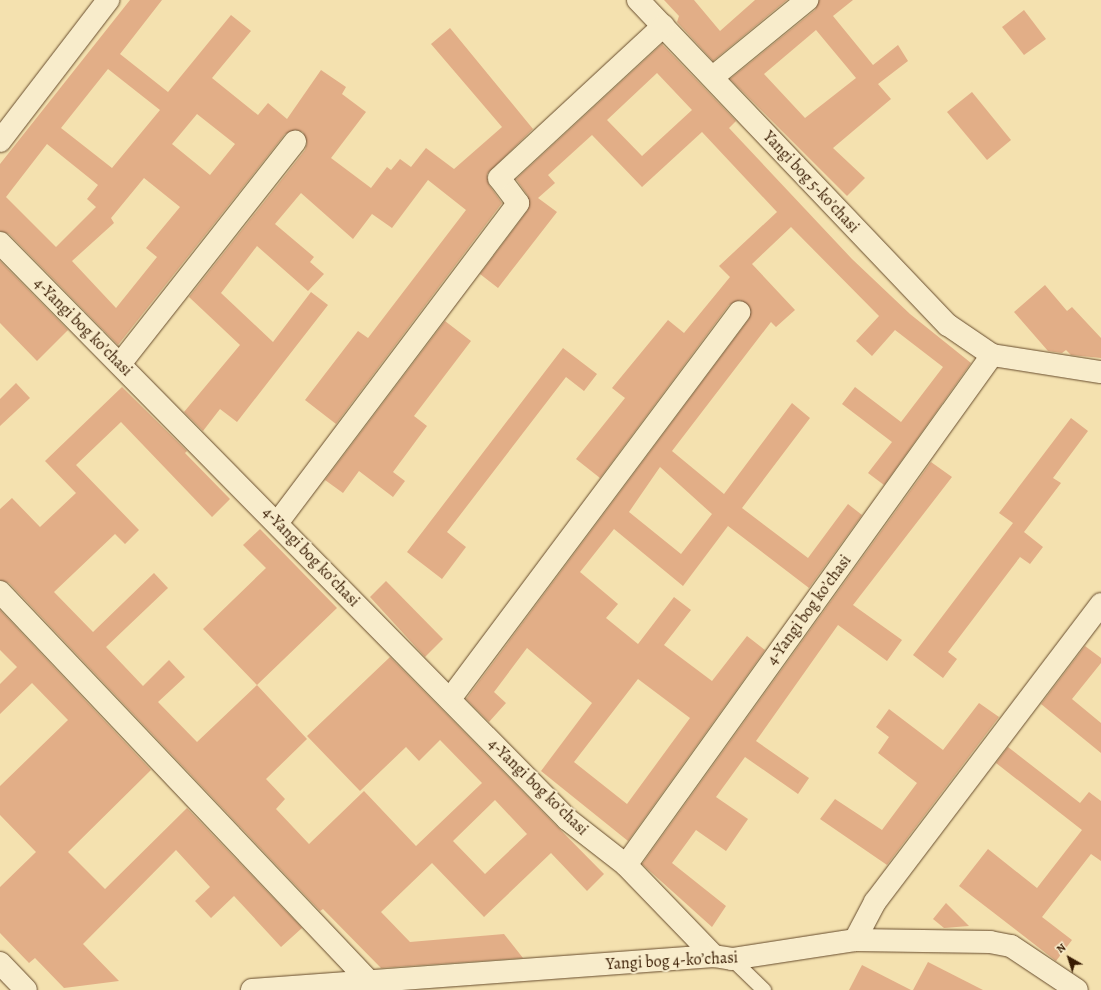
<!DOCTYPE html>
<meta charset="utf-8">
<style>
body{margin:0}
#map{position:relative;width:1101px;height:990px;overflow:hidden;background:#f4e1af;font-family:Alegreya,serif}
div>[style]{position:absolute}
.building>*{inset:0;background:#e2ae87}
.roads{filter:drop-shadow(0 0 1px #674c2d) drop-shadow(0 0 1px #674c2d)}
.service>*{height:14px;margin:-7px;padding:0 7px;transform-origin:7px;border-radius:7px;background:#f8eccb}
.minor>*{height:22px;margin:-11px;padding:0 11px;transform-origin:11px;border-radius:11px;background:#f8eccb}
span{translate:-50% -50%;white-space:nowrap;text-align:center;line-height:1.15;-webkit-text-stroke:4px #f8eccb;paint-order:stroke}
.street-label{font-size:16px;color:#381b02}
.north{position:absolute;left:1049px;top:938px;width:40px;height:40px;-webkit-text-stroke:3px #f8eccb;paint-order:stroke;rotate:321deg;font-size:11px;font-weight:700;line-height:16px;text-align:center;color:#381b02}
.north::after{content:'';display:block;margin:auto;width:14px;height:18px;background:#381b02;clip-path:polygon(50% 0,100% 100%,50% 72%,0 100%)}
</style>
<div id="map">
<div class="building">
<i style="clip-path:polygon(evenodd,130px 0,162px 0,120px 54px,168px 92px,231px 15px,251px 31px,212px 78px,258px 115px,268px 103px,287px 119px,321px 70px,346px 87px,342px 94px,366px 112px,331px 158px,371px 188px,387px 167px,391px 170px,400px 159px,411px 167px,426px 148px,454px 169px,502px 127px,431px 44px,450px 28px,533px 129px,487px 174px,489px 185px,502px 203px,336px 424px,305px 400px,358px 331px,368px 338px,466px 210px,428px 180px,392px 228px,372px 214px,353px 239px,301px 193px,275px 224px,314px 257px,310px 262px,324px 274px,308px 291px,257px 246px,221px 293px,273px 342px,311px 292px,328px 305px,237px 422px,220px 409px,203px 431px,184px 412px,240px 345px,189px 297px,305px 150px,307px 143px,303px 132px,296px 130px,285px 134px,118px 345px,9px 234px,0 231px,0 164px,130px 0,108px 69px,160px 110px,112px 168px,61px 128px,108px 69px,130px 0,197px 114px,235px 144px,210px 175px,172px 144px,197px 114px,130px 0,47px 144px,98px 185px,87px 199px,96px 207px,56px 247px,6px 197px,47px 144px,130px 0,144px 178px,180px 207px,146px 248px,157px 257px,116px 308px,72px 261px,114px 223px,111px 218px,144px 178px)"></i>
<i style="clip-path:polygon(664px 0,694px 0,720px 31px,755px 0,787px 0,713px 61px,677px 22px,679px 16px)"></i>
<i style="clip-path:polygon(evenodd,819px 0,853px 0,833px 16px,873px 65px,898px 45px,908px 61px,878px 84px,891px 99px,833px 148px,865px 178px,847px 196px,730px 79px,815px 10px,819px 0,816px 30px,856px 78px,805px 118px,764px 74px,816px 30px)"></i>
<i style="clip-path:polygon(1024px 10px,1046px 39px,1024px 55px,1002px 27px)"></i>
<i style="clip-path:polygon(evenodd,662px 44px,736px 121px,729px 128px,852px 259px,910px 314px,971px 363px,884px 485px,868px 473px,892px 442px,842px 404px,855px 387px,901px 422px,943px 367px,895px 330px,872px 356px,856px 341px,879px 316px,791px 227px,752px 264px,795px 310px,776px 327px,771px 322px,672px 451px,724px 494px,792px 403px,810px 418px,742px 508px,808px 558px,848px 504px,862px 515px,809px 588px,728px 526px,683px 586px,614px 529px,580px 572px,618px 604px,606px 618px,638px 644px,674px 597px,691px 610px,664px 645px,712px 681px,747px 636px,765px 650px,628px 841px,541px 771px,592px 703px,527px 648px,494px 692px,506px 703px,489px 722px,466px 699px,749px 319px,750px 307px,740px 300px,729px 305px,600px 478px,576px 459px,625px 398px,612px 388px,668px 320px,684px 333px,730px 277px,719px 266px,777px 212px,702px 132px,642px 187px,592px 135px,548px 175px,555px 183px,538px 198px,557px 212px,498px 288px,480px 274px,528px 210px,528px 196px,516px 179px,662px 44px,657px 73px,692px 110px,642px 156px,607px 120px,657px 73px,662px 44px,660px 467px,712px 514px,681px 554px,629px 512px,660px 467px,662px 44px,638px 679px,690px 718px,627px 804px,574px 762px,638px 679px)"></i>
<i style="clip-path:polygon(972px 92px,1011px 140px,987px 160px,947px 112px)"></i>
<i style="clip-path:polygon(0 261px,68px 330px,37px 361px,0 323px)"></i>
<i style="clip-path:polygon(1045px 285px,1067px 311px,1072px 307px,1101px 338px,1101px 358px,1071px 355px,1066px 350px,1062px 353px,1048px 351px,1014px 312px)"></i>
<i style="clip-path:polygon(445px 321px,471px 341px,414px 416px,427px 426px,393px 472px,405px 481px,393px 497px,359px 471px,343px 493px,325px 480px)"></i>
<i style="clip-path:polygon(563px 348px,597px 374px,584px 391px,566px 377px,447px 532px,466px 547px,442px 579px,407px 552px)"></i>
<i style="clip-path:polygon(16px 383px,30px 398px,0 426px,0 399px)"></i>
<i style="clip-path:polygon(evenodd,122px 387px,187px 451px,185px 453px,230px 499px,212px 517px,121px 422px,76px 465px,139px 530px,125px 544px,115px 534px,54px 592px,93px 632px,154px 573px,168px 588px,106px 647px,143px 686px,169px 660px,185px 677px,158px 702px,197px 742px,257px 685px,307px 739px,266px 779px,285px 799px,276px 809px,309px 844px,364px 791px,416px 846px,482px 783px,440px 740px,419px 761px,406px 747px,360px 791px,307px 736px,390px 657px,604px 874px,587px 891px,551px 853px,484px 917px,432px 863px,381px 912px,410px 942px,504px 934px,523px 958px,381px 968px,323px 909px,320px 911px,9px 583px,0 580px,0 509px,12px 498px,40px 527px,76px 493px,45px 461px,122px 387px,495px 800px,527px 834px,485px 874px,453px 841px,495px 800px)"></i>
<i style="clip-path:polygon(1071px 418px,1088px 431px,1053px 478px,1061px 483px,1024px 532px,1043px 547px,1030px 564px,1020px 557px,948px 652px,957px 659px,943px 678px,913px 655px,1013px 523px,999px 513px)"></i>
<i style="clip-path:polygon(931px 462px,952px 477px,853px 605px,902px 640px,887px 661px,838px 625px,756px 741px,809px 778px,798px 794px,745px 757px,716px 797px,748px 819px,726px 851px,696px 830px,672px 863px,726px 906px,712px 927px,642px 864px)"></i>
<i style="clip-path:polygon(260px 529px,337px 608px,257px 685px,203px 629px,266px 568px,243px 545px)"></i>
<i style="clip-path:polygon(386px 581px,443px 639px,425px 657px,370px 597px)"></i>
<i style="clip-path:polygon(0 610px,151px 770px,68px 852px,105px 889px,187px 808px,302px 928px,281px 947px,234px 896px,211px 918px,195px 901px,210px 887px,176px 850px,83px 944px,119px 981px,64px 988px,35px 958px,29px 963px,0 933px,0 887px,36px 852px,0 815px,0 786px,68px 720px,32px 683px,0 714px,0 684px,17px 667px,0 650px)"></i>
<i style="clip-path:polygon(1085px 646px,1101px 658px,1101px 663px,1072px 699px,1101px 723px,1101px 753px,1041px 704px)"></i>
<i style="clip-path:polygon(979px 703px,999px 717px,887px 865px,820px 819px,835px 799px,882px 830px,917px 783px,878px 753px,889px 737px,876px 727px,889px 709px,943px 750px)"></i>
<i style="clip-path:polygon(1008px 747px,1080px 803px,1089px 792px,1101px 801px,1101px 861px,1091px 854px,1042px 917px,1072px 940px,1056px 961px,959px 886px,988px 849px,1037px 888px,1082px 830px,996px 763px)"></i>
<i style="clip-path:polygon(946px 903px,969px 926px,944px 928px,933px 919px)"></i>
<i style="clip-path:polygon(928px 962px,983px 990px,913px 990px)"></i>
<i style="clip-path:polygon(862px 965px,911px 990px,849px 990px)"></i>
</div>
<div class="roads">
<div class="service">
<i style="left:732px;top:959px;width:45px;rotate:44.1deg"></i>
</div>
<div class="minor">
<i style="left:638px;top:0;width:449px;rotate:46.4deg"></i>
<i style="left:948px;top:325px;width:53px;rotate:34.3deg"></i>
<i style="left:992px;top:355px;width:110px;rotate:8.9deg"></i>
<i style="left:713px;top:77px;width:122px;rotate:-39.3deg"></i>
<i style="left:0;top:141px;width:178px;rotate:-52.5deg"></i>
<i style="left:0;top:243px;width:808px;rotate:45.45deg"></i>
<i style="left:567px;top:819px;width:75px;rotate:37.9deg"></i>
<i style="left:626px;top:865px;width:127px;rotate:46deg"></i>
<i style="left:120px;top:364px;width:283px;rotate:-51.8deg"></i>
<i style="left:278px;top:522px;width:399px;rotate:-53deg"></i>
<i style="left:518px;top:203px;width:31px;rotate:-127deg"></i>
<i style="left:499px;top:178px;width:224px;rotate:-42.8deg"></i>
<i style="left:0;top:592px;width:535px;rotate:46.52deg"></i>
<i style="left:450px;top:699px;width:483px;rotate:-53.2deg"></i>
<i style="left:626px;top:865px;width:628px;rotate:-54.33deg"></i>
<i style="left:855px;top:940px;width:43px;rotate:-62.2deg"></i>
<i style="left:875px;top:902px;width:374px;rotate:-52.8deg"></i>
<i style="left:0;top:963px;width:37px;rotate:46deg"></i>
<i style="left:252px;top:990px;width:463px;rotate:-4.2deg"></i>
<i style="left:714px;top:956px;width:18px;rotate:9deg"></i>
<i style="left:732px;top:959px;width:124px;rotate:-8.8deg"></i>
<i style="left:855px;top:940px;width:135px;rotate:0.8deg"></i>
<i style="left:990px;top:942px;width:21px;rotate:11deg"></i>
<i style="left:1011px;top:946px;width:79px;rotate:33.7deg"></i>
</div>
</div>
<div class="street-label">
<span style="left:811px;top:182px;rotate:47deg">Yangi bog 5-koʼchasi</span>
<span style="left:83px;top:327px;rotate:45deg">4-Yangi bog koʼchasi</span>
<span style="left:311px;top:557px;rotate:46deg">4-Yangi bog koʼchasi</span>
<span style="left:809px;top:610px;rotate:-54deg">4-Yangi bog koʼchasi</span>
<span style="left:538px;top:787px;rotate:44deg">4-Yangi bog koʼchasi</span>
<span style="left:672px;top:961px;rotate:-3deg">Yangi bog 4-koʼchasi</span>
</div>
<div class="north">N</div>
</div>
